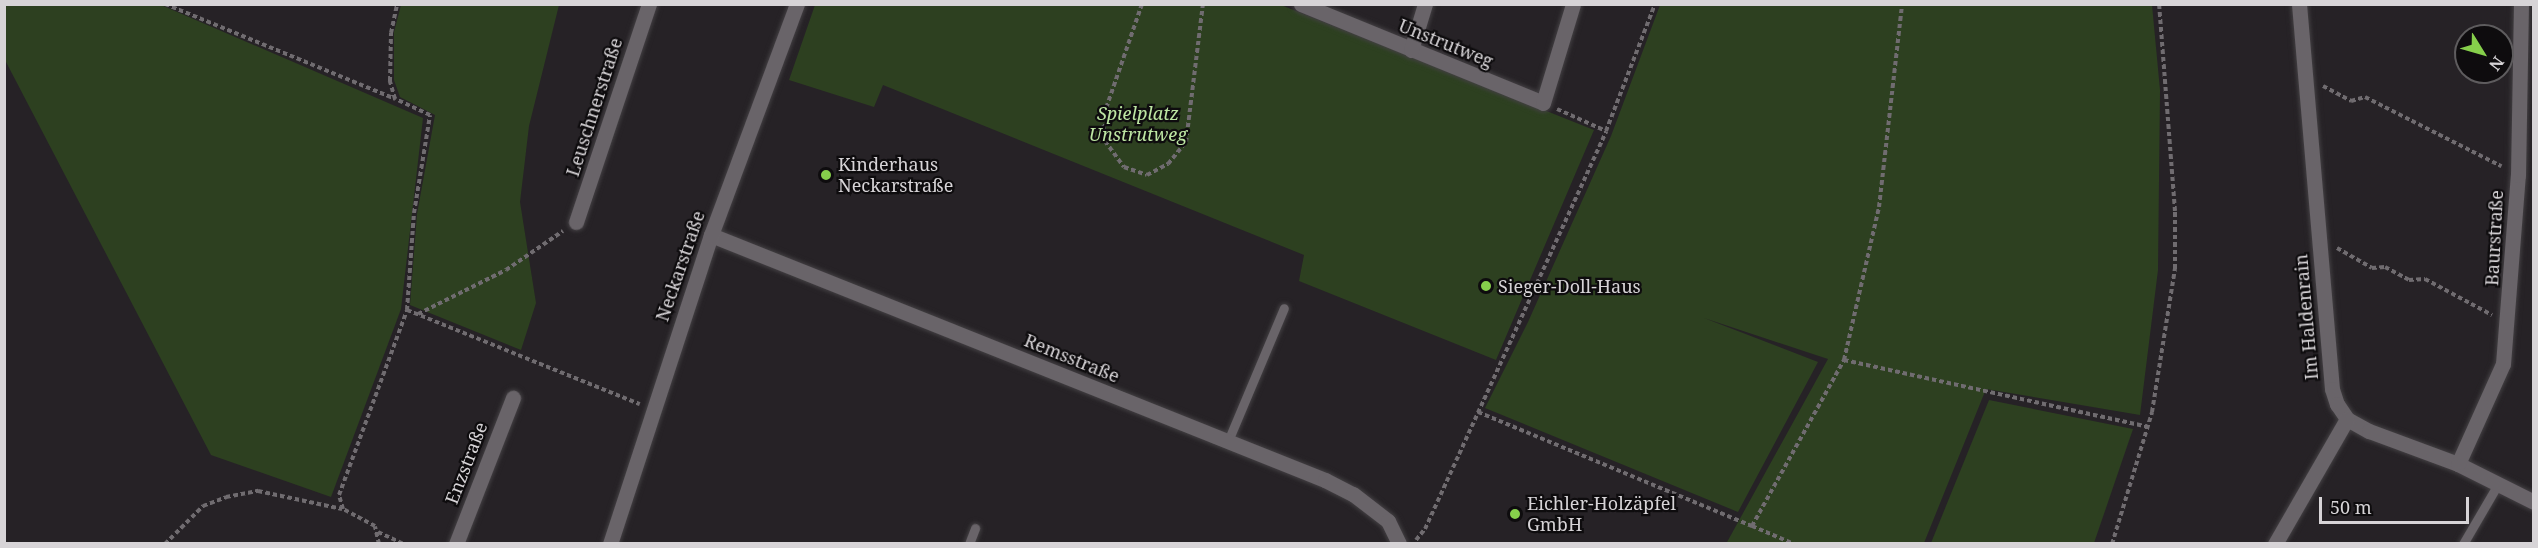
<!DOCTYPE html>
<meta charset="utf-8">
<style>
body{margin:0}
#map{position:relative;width:2538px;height:548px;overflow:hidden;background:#262226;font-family:"Noto Serif",serif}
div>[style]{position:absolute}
.green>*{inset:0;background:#2d4020}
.path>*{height:4px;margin-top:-2px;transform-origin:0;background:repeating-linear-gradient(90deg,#706c70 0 4.5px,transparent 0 7.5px)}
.roads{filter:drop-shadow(0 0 2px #434043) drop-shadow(0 0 2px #434043)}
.service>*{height:9px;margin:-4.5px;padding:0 4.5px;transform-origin:4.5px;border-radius:4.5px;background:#696469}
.minor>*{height:15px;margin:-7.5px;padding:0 7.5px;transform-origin:7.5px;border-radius:7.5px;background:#696469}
.dots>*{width:16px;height:16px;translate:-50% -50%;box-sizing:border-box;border:3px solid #0e0c0e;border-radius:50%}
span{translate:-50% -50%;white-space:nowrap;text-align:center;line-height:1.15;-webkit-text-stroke:4.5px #0e0c0e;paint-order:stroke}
.street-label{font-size:18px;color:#d7d4d7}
.park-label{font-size:18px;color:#bde6a3;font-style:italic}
.poi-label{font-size:18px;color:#d7d4d7}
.left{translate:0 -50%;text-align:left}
.frame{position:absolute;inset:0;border:6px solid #d7d4d7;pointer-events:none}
.north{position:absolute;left:2454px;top:24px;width:60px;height:60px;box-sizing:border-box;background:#0e0c0e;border:2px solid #5e5c5e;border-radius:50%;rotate:127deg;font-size:16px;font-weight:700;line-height:24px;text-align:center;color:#d7d4d7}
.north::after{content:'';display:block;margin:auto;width:21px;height:27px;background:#86cf4b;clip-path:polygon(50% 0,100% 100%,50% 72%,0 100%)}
.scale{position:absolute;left:2319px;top:497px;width:150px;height:27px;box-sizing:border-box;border:3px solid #d7d4d7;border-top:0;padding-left:8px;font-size:18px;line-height:21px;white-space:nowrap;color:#d7d4d7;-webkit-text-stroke:4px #0e0c0e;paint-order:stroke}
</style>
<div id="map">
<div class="green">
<i style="clip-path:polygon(5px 4px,161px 5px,423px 118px,401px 309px,331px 497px,211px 455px,5px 60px)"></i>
<i style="clip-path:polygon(401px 5px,559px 5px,529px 126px,520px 202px,536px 303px,521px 350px,410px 305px,417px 214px,435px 115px,400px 97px,394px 80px,394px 32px)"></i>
<i style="clip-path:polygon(815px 5px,1281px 5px,1594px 130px,1496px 360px,1299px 281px,1304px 255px,883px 85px,874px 107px,789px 80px)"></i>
<i style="clip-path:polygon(1660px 5px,2152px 5px,2160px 90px,2158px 270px,2140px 415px,1986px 389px,1924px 543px,1726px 544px,1828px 359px,1704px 318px,1818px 362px,1738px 512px,1485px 408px,1528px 322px,1611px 136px)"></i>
<i style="clip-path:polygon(1989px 400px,2133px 429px,2094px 543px,1931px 543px)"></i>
</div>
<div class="path">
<i style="left:165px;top:4px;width:249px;rotate:22.4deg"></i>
<i style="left:1142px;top:4px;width:120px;rotate:109deg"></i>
<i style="left:1103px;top:117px;width:24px;rotate:85deg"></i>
<i style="left:1105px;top:141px;width:32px;rotate:54deg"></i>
<i style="left:1124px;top:167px;width:24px;rotate:19deg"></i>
<i style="left:1147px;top:175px;width:24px;rotate:-28deg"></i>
<i style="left:1168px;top:164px;width:28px;rotate:-51deg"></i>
<i style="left:1186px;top:142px;width:139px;rotate:-83deg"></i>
<i style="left:2323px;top:86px;width:32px;rotate:28deg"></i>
<i style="left:2351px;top:101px;width:15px;rotate:-16deg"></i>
<i style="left:2365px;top:97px;width:153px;rotate:26.9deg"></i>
<i style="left:1557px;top:109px;width:54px;rotate:24.2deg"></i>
<i style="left:2337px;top:248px;width:40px;rotate:29.7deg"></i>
<i style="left:2372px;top:268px;width:13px;rotate:-4deg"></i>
<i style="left:2385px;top:267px;width:27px;rotate:28deg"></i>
<i style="left:2409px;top:280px;width:16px;rotate:-4deg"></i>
<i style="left:2425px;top:279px;width:76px;rotate:28.2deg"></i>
<i style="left:407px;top:310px;width:251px;rotate:22deg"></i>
<i style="left:418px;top:314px;width:98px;rotate:-26.6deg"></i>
<i style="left:506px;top:270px;width:69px;rotate:-34.4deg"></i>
<i style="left:1844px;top:360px;width:311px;rotate:12.4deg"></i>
<i style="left:1478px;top:412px;width:297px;rotate:22.6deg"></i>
<i style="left:1752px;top:526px;width:190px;rotate:-61deg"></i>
<i style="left:1844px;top:360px;width:157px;rotate:-77.1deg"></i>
<i style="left:1879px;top:207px;width:204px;rotate:-83.5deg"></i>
<i style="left:1752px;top:526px;width:46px;rotate:23.2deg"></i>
<i style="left:378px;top:532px;width:29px;rotate:25deg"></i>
<i style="left:1416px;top:540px;width:14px;rotate:-51deg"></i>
<i style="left:1425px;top:529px;width:437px;rotate:-65.5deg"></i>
<i style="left:1606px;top:131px;width:136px;rotate:-68.9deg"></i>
<i style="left:165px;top:544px;width:54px;rotate:-45deg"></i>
<i style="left:203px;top:506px;width:25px;rotate:-21deg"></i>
<i style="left:226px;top:497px;width:33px;rotate:-11deg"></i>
<i style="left:258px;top:491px;width:86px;rotate:12.1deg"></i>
<i style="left:379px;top:544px;width:18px;rotate:-103deg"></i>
<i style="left:375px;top:526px;width:36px;rotate:-152deg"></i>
<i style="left:343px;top:509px;width:15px;rotate:-106deg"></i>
<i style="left:339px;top:495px;width:197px;rotate:-69.8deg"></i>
<i style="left:407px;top:310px;width:97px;rotate:-85.9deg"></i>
<i style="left:414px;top:213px;width:99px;rotate:-80.7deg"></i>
<i style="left:430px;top:115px;width:38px;rotate:-155deg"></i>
<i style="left:395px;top:99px;width:19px;rotate:-106deg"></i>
<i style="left:390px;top:81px;width:48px;rotate:-88.8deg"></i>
<i style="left:391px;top:33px;width:30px;rotate:-78deg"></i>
<i style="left:2112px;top:544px;width:138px;rotate:-73.1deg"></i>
<i style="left:2152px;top:412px;width:145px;rotate:-80.9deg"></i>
<i style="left:2175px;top:269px;width:58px;rotate:-90deg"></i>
<i style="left:2175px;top:211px;width:208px;rotate:-94.4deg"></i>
</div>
<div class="roads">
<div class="service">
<i style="left:1228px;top:441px;width:144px;rotate:-67.2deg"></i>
<i style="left:969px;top:544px;width:17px;rotate:-69deg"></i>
<i style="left:2463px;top:544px;width:69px;rotate:-59.7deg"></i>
</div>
<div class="minor">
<i style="left:1301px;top:4px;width:261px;rotate:22.2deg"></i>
<i style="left:1543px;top:103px;width:103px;rotate:-73.1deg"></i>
<i style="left:2299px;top:4px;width:386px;rotate:85.1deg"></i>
<i style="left:2332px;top:389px;width:16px;rotate:72deg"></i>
<i style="left:2337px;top:404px;width:18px;rotate:56deg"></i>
<i style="left:2347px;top:419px;width:25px;rotate:29deg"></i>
<i style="left:2369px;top:431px;width:95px;rotate:20.3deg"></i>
<i style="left:2458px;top:464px;width:85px;rotate:26.6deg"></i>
<i style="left:1411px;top:50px;width:48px;rotate:-73.1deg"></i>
<i style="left:576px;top:222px;width:230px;rotate:-71.5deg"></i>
<i style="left:711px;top:235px;width:661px;rotate:21.75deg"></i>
<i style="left:1325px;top:480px;width:31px;rotate:27deg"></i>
<i style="left:1353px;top:494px;width:44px;rotate:37.6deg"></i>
<i style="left:1388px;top:521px;width:25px;rotate:64deg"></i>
<i style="left:2458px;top:464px;width:110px;rotate:-65.8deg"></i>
<i style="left:2503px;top:364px;width:190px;rotate:-85.5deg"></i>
<i style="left:2518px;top:175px;width:171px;rotate:-89deg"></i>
<i style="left:456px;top:544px;width:157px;rotate:-68.7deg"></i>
<i style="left:610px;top:544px;width:325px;rotate:-71.9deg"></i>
<i style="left:711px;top:235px;width:246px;rotate:-69.6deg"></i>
<i style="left:2275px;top:544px;width:144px;rotate:-60.1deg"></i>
</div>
</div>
<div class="dots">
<i style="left:826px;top:175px;background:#86cf4b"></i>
<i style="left:1486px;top:286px;background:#86cf4b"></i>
<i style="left:1515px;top:514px;background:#86cf4b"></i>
</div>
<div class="street-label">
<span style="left:1446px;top:43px;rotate:22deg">Unstrutweg</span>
<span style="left:594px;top:107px;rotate:-72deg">Leuschnerstraße</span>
<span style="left:2494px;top:238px;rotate:-87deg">Baurstraße</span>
<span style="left:680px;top:266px;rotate:-71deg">Neckarstraße</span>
<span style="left:2306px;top:317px;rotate:-95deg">Im Haldenrain</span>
<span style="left:1072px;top:358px;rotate:22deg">Remsstraße</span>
<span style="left:466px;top:463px;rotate:-69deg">Enzstraße</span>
</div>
<div class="park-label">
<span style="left:1138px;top:124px">Spielplatz<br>Unstrutweg</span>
</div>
<div class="poi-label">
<span class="left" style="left:838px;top:175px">Kinderhaus<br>Neckarstraße</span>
<span class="left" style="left:1498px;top:286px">Sieger-Doll-Haus</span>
<span class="left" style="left:1527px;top:514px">Eichler-Holzäpfel<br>GmbH</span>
</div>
<div class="frame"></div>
<div class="north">N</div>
<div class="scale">50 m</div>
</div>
